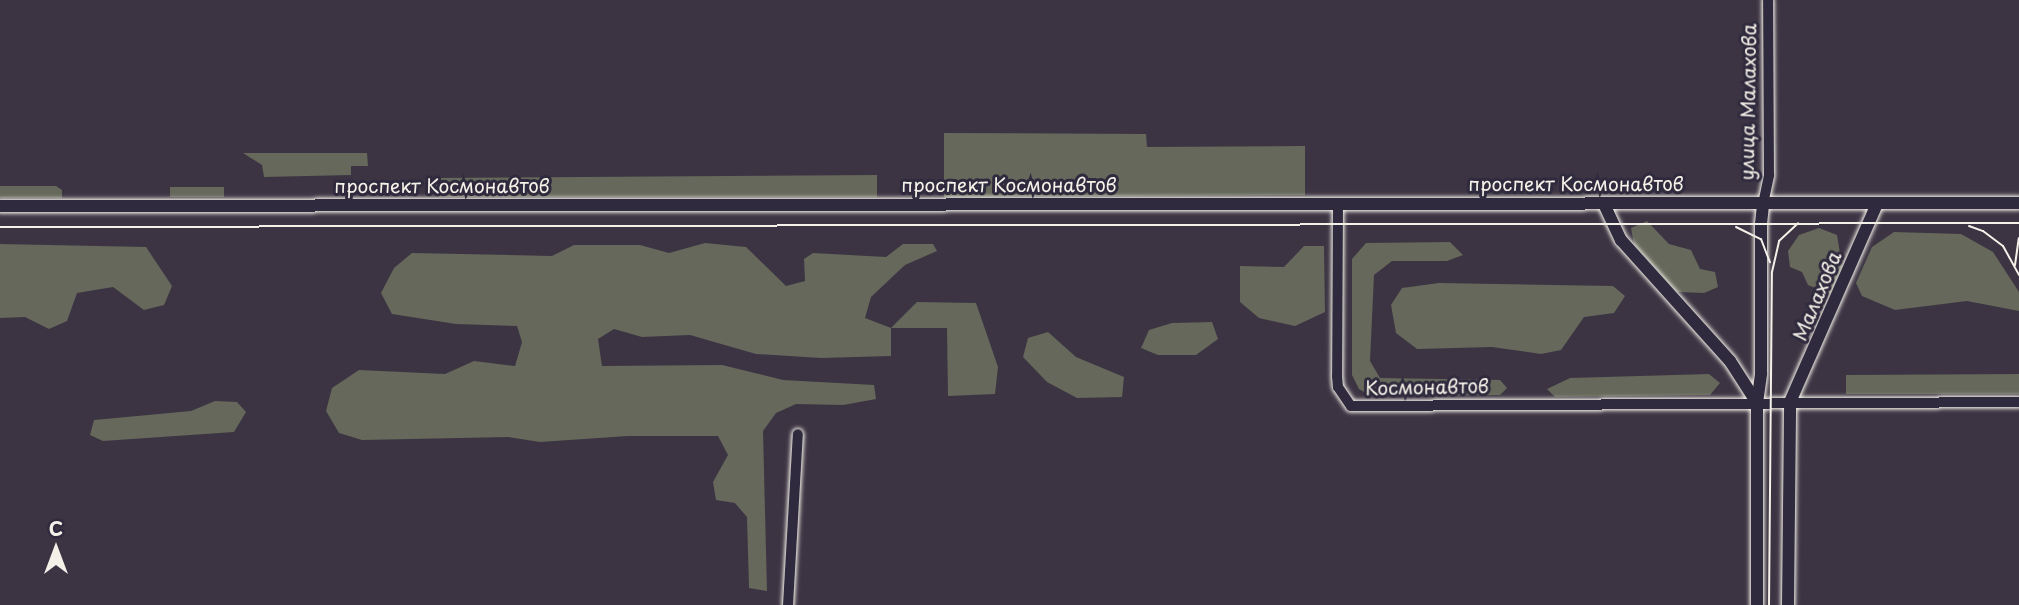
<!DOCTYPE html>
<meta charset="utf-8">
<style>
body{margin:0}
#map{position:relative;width:2019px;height:605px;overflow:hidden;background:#3c3443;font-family:"Playpen Sans",sans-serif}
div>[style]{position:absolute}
.green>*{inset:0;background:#65685a}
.roads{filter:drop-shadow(0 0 2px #f4f1e8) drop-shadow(0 0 2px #f4f1e8)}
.minor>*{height:10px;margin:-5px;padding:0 5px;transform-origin:5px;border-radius:5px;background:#2f2a3d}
.major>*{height:12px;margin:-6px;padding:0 6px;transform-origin:6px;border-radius:6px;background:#2f2a3d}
.tram>*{height:2px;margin:-1px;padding:0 1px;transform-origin:1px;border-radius:1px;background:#f4f1e8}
span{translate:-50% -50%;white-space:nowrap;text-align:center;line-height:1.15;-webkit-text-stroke:6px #2f2a3d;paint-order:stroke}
.street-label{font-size:19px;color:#f4f1e8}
.north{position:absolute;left:21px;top:514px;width:70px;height:70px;-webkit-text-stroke:5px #2f2a3d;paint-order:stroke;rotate:0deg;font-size:19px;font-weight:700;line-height:28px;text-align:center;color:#f4f1e8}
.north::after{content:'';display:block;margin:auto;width:24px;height:32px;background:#f4f1e8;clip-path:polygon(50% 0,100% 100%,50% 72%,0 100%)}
</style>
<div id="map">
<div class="green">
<i style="clip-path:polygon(944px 133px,1146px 134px,1147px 147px,1305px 146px,1305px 195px,944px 197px)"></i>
<i style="clip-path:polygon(243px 153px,367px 153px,368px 166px,351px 166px,351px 175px,264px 177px,262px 165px)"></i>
<i style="clip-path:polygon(877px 175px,877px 197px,436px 197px,435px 178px)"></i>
<i style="clip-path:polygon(0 186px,56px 186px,62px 190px,62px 198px,0 198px)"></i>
<i style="clip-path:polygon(170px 187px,224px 187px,224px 197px,170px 197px)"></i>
<i style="clip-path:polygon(1647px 221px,1669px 244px,1691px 250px,1700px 269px,1715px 272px,1718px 287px,1704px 293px,1677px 292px,1634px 244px,1631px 228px)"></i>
<i style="clip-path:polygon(1819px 228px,1837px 235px,1842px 266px,1830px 294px,1808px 285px,1802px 272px,1790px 267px,1788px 251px,1799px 235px)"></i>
<i style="clip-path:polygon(1894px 232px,1961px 234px,1993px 252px,2019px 292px,2019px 311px,1967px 301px,1895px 310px,1862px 296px,1856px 283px,1872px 247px)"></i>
<i style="clip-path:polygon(1450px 242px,1463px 255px,1447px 261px,1392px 261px,1374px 275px,1370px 361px,1380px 378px,1500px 380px,1507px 388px,1500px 395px,1371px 396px,1359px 389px,1352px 375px,1352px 259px,1366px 243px)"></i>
<i style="clip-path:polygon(705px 243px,746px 247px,786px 286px,805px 281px,804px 259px,813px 253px,886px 257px,903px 244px,933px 244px,937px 251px,905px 265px,871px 297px,865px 318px,891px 328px,917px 302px,976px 303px,998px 367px,995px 394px,948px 396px,947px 328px,891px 328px,891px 356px,821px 358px,756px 354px,690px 335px,642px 337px,614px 329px,598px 339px,602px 366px,722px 365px,783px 380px,874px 385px,876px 399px,843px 405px,796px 404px,776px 413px,763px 431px,767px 591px,749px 588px,747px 517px,735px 503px,716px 500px,713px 482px,728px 455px,718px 436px,628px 436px,540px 442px,508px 437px,362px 440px,339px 433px,326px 411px,332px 388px,359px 370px,445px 374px,474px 361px,515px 366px,522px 342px,517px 326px,456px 324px,392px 314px,381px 293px,394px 268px,412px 253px,552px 256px,574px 245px,640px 245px,669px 253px)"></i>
<i style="clip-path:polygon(0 244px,146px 247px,172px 286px,164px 305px,144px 310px,113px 287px,77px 293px,67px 321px,49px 329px,25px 317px,0 318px)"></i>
<i style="clip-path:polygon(1304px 246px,1324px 246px,1325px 312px,1295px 326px,1259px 318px,1240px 302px,1240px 266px,1284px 267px)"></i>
<i style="clip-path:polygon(1439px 283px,1613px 286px,1625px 296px,1614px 313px,1584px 317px,1561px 350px,1541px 354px,1492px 347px,1417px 349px,1396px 333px,1391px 305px,1402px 288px)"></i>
<i style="clip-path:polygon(1212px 322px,1218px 339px,1196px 355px,1158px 355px,1141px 348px,1149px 330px,1172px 323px)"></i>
<i style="clip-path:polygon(1048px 332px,1076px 357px,1124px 377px,1122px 397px,1077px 398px,1047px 382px,1023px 357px,1028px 338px)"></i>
<i style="clip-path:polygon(1709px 374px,1720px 383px,1710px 395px,1555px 397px,1547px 389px,1570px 378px)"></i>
<i style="clip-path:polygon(2019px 374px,2019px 394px,1846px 394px,1846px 375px)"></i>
<i style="clip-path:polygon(215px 401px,237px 402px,246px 412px,234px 432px,103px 441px,90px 435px,94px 420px,191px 411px)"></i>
</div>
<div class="roads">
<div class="minor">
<i style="left:1338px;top:204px;width:172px;rotate:90.3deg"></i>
<i style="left:1337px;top:376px;width:11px;rotate:85deg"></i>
<i style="left:1338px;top:387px;width:23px;rotate:56deg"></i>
<i style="left:1351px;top:406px;width:668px;rotate:-0.34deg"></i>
<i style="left:1763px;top:204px;width:30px;rotate:-78deg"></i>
<i style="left:1769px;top:175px;width:175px;rotate:-90.3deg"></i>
<i style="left:788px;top:605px;width:171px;rotate:-86.7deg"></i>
</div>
<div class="major">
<i style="left:1604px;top:204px;width:40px;rotate:65deg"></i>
<i style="left:1621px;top:240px;width:163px;rotate:48deg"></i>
<i style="left:1730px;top:361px;width:50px;rotate:57.3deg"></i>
<i style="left:0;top:206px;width:2019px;rotate:-0.09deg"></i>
<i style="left:1757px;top:605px;width:202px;rotate:-90deg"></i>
<i style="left:1757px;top:403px;width:30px;rotate:-82deg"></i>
<i style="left:1761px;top:373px;width:149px;rotate:-90deg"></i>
<i style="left:1761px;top:224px;width:20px;rotate:-84deg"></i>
<i style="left:1788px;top:605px;width:203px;rotate:-89.4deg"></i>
<i style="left:1790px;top:402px;width:216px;rotate:-66.3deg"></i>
</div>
</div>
<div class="tram">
<i style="left:1969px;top:226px;width:15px;rotate:20deg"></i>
<i style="left:1983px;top:231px;width:25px;rotate:37deg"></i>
<i style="left:2003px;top:246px;width:33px;rotate:61deg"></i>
<i style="left:0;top:227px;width:2019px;rotate:-0.11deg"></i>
<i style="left:1736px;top:227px;width:28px;rotate:26deg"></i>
<i style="left:1761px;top:239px;width:25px;rotate:69deg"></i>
<i style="left:2015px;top:265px;width:27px;rotate:-82deg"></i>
<i style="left:1769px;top:605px;width:333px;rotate:-89.5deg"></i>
<i style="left:1772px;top:272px;width:32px;rotate:-77deg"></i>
<i style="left:1779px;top:241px;width:26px;rotate:-43deg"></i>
</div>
<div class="street-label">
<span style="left:1748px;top:102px;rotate:-89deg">улица Малахова</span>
<span style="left:1576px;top:184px">проспект Космонавтов</span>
<span style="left:1009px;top:185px">проспект Космонавтов</span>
<span style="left:442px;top:186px">проспект Космонавтов</span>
<span style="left:1817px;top:296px;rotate:-67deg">Малахова</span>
<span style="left:1427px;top:387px;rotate:-1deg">Космонавтов</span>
</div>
<div class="north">С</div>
</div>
